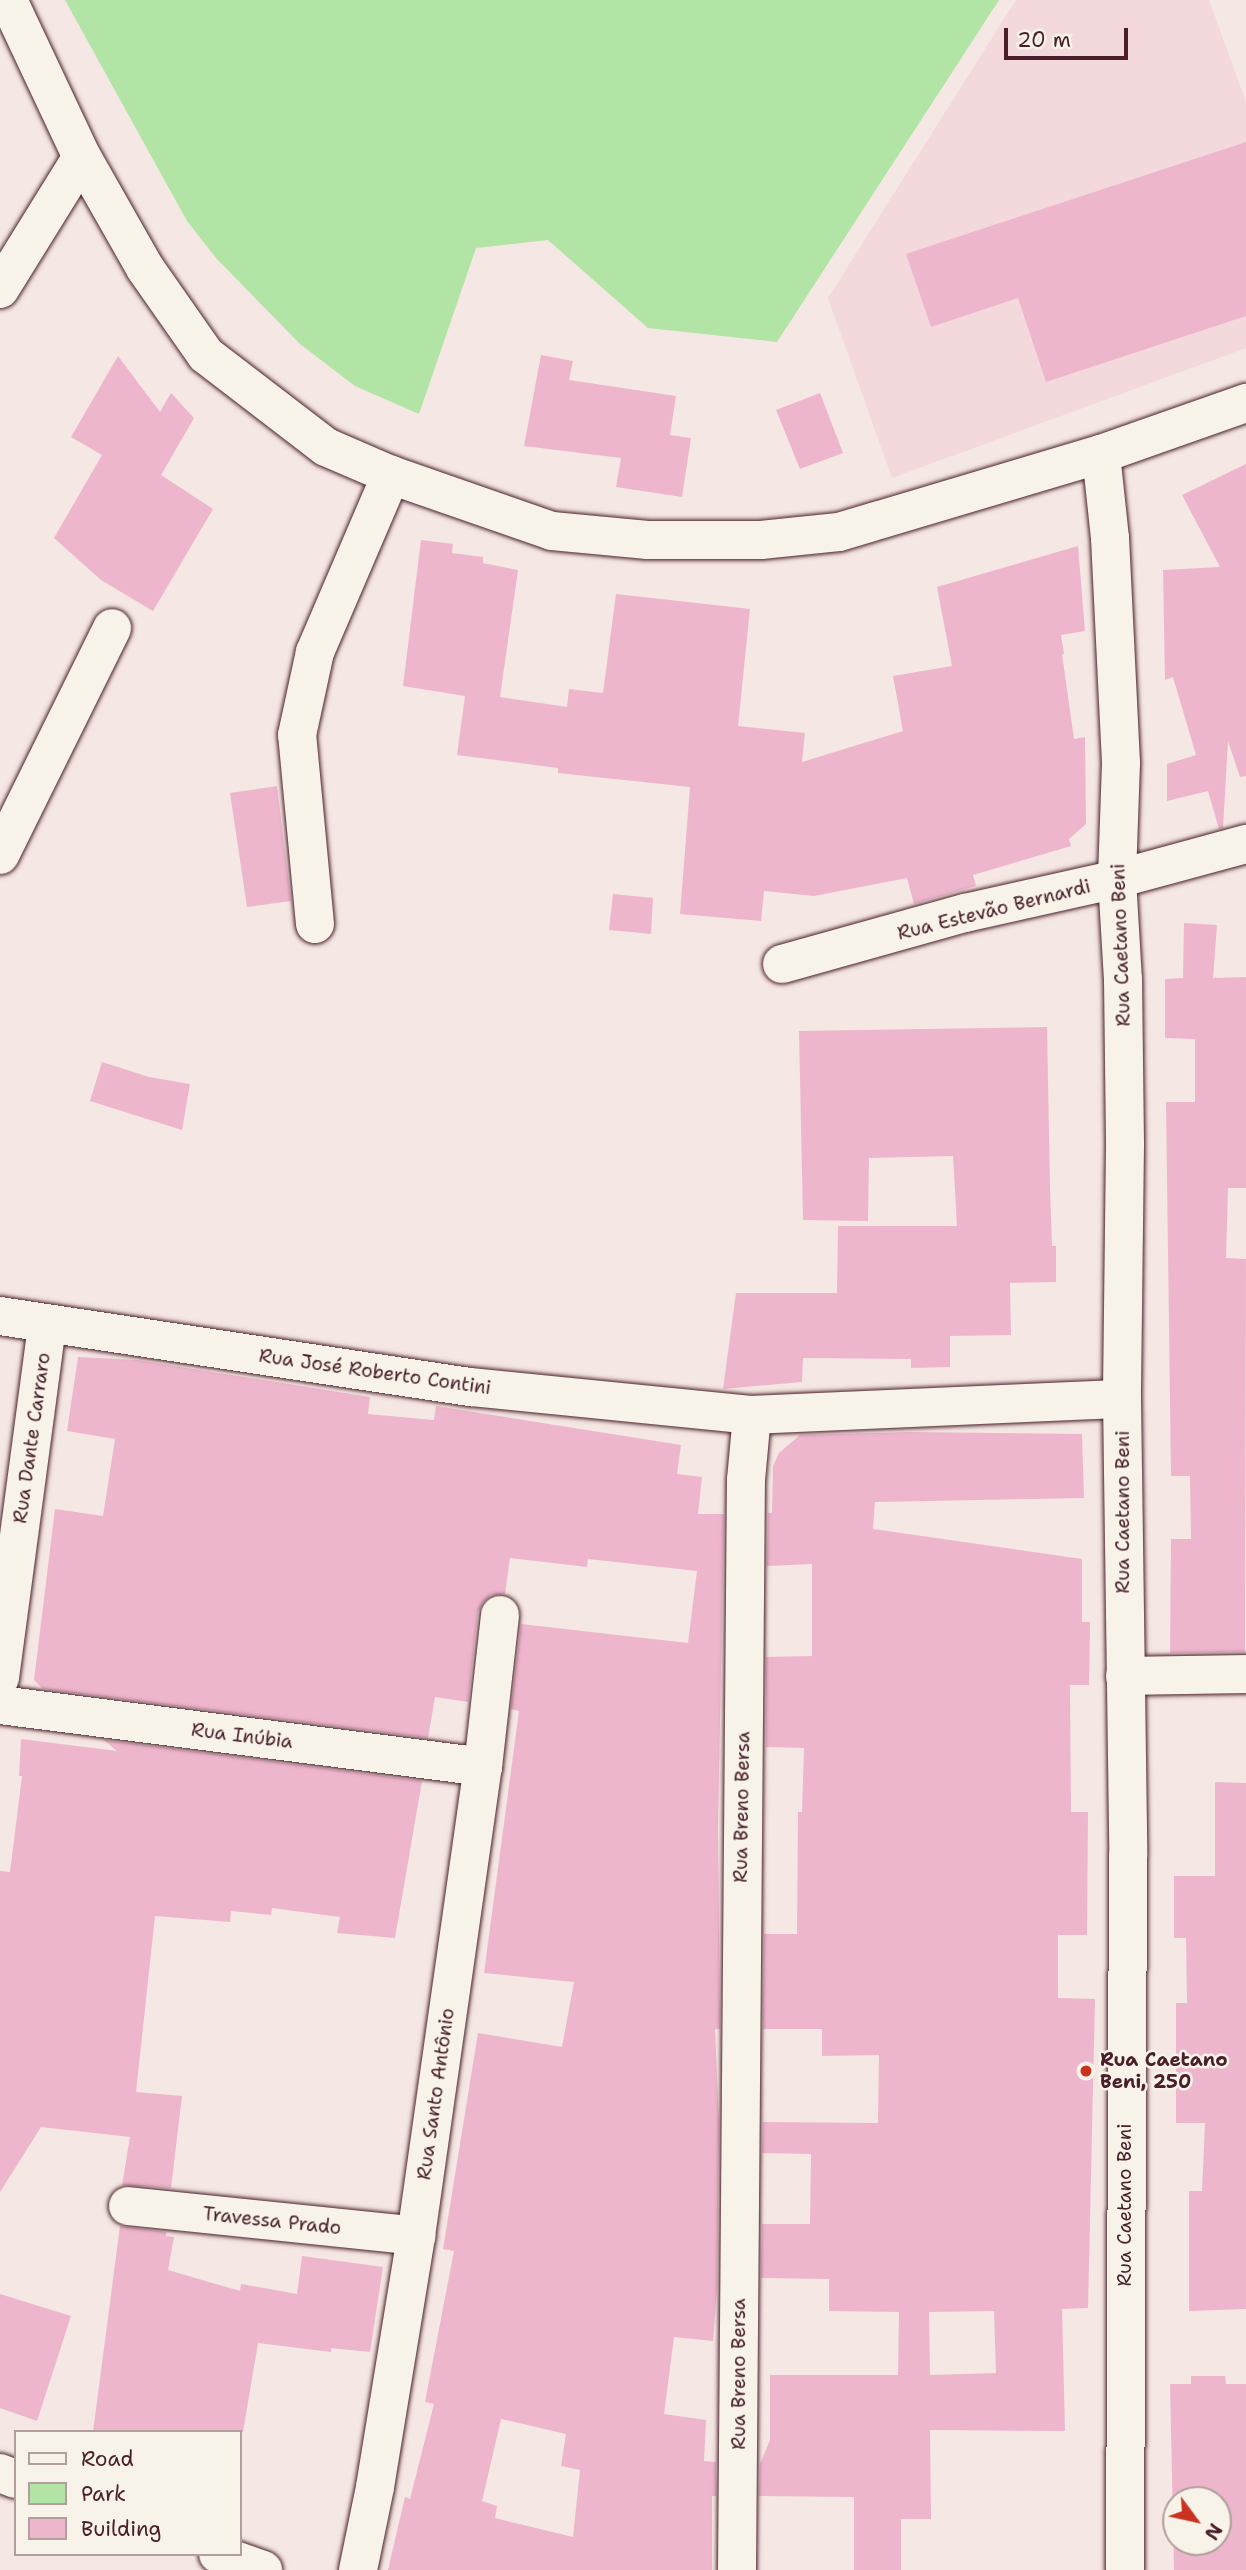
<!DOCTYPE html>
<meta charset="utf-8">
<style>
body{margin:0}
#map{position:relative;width:1246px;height:2570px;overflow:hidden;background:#f5e7e3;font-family:"Shantell Sans",sans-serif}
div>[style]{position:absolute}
.built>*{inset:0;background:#f3d8dc}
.green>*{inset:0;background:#b1e4a5}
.building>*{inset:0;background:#eeb6cd}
.roads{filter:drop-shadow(0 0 2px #4a1f2b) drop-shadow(0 0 2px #4a1f2b)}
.minor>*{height:38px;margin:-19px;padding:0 19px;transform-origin:19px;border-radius:19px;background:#f7f3e8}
.dots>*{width:19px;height:19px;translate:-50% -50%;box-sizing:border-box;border:4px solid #f7f3e8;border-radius:50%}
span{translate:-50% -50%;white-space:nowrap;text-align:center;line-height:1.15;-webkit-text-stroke:5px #f7f3e8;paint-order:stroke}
.street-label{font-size:19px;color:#4a1f2b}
.poi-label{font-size:19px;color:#4a1f2b;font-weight:700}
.left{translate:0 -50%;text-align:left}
.legend{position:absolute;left:14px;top:2430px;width:228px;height:126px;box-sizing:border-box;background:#f7f3e8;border:2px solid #b29e9c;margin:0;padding:9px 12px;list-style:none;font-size:21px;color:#4a1f2b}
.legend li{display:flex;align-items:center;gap:14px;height:35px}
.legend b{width:35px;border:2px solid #b29e9c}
.north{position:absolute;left:1162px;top:2486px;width:70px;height:70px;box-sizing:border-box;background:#f7f3e8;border:2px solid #b29e9c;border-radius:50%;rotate:123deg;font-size:19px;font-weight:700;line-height:28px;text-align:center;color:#4a1f2b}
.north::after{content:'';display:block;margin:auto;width:24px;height:32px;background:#c8321e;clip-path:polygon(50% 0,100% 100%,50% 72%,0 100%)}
.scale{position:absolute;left:1004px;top:28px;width:124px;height:32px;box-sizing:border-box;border:4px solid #4a1f2b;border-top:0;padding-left:9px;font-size:21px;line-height:24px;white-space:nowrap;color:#4a1f2b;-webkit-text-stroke:5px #f7f3e8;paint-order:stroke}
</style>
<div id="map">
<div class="built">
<i style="clip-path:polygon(1016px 0,1209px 0,1246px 102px,1246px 348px,892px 478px,828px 298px)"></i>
</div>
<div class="green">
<i style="clip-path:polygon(65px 0,999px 0,777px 342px,648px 328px,548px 240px,476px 248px,419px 414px,355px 386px,300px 344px,217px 259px,187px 221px)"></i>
</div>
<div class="building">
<i style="clip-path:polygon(1246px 142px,1246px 316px,1046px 382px,1018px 298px,931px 327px,906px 254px)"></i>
<i style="clip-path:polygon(541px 355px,573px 361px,569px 380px,676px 396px,670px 435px,691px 438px,682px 497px,616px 487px,621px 458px,524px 446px)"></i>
<i style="clip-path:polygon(118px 356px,160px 412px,171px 393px,194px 418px,161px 475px,213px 509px,153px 611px,101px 580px,54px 538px,102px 455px,71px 437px)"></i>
<i style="clip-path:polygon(820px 393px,843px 453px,800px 469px,776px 410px)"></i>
<i style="clip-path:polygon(1246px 464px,1246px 776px,1240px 777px,1228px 741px,1223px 828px,1219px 829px,1208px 791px,1167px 801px,1167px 764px,1196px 755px,1173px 677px,1165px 680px,1163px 570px,1220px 567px,1182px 495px)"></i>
<i style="clip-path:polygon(421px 540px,453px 544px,452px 553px,483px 557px,483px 563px,518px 570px,500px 697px,567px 707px,569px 689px,603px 693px,616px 594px,750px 609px,738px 726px,805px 733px,802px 762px,903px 731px,893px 676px,952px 666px,937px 587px,1078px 546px,1085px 631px,1061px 635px,1064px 654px,1062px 654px,1074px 739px,1085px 737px,1086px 824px,1069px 839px,1071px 846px,973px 875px,976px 886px,914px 904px,907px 878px,814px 896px,764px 891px,761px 921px,680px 914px,690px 787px,558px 773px,558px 768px,457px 755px,465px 696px,403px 686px)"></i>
<i style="clip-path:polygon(277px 786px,291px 901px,247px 907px,230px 793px)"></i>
<i style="clip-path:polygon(613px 894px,653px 898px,651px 934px,609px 930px)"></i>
<i style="clip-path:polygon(1184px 923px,1217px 925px,1213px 978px,1246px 977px,1246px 1188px,1228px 1188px,1226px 1258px,1246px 1259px,1245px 1652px,1170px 1653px,1171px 1539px,1191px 1539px,1190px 1476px,1171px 1476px,1166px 1102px,1195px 1102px,1195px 1039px,1165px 1038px,1165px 979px,1183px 978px)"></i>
<i style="clip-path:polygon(1047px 1027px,1050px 1187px,1052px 1246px,1056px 1246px,1056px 1282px,1010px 1283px,1011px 1335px,950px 1336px,950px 1367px,911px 1368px,911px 1359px,803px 1358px,802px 1382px,723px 1389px,736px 1293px,837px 1293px,838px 1226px,957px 1226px,953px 1156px,869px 1158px,868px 1221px,803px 1220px,799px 1031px)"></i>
<i style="clip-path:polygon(102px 1062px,149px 1077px,190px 1084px,182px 1130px,90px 1101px)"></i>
<i style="clip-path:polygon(evenodd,78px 1357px,137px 1360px,370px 1397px,368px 1414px,434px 1420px,436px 1406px,681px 1445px,677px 1474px,702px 1477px,698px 1514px,724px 1514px,718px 1825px,720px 2029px,715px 2029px,719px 2122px,717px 2290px,713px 2341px,674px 2337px,664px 2414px,706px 2420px,704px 2461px,716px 2462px,716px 2496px,712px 2496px,712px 2570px,388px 2570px,405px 2497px,410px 2499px,434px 2404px,425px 2402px,454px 2251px,443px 2249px,478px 2033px,562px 2047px,574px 1982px,484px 1973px,519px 1711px,511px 1709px,521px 1624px,688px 1643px,697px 1571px,588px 1559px,587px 1567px,510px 1558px,505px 1594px,491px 1595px,483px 1602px,478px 1612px,468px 1702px,435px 1697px,428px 1738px,43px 1689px,34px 1680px,55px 1509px,103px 1516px,115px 1439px,67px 1431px,78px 1357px,501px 2419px,566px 2434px,561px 2466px,580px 2470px,573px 2537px,495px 2518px,497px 2506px,482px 2501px,501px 2419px)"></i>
<i style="clip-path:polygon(evenodd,911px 1432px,1082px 1434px,1084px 1498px,875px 1502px,873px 1529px,1082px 1559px,1082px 1622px,1090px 1622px,1089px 1685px,1070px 1685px,1071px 1812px,1088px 1812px,1087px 1935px,1058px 1935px,1058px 1998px,1095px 1999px,1088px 2308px,1062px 2309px,1065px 2431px,930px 2430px,931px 2519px,901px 2519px,901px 2570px,854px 2570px,854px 2497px,759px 2496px,760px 2464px,770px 2440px,770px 2375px,898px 2375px,899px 2312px,829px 2311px,829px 2279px,761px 2278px,762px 2224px,810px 2224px,811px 2154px,762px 2153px,763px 2122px,878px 2123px,879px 2055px,822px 2056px,822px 2029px,763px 2029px,764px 1934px,797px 1934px,798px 1812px,802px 1812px,804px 1748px,766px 1747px,766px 1657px,812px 1656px,812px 1564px,767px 1566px,768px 1513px,772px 1513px,773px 1466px,779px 1453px,800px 1435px,911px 1432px,994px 2311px,996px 2373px,930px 2375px,929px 2312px,994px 2311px)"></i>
<i style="clip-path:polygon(21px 1739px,117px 1751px,104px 1740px,422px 1781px,395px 1938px,337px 1933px,340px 1917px,272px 1908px,271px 1915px,231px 1911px,230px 1922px,155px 1916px,136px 2092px,182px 2096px,171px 2188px,122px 2185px,130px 2137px,41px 2127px,0 2192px,0 1871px,10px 1872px,22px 1776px,19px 1776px)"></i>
<i style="clip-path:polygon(1215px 1782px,1246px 1783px,1246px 2309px,1189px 2311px,1189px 2191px,1202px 2191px,1205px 2123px,1176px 2123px,1176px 2003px,1187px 2003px,1186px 1938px,1174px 1938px,1174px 1876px,1215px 1876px)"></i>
<i style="clip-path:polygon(120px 2226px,166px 2232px,166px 2236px,174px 2237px,168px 2270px,240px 2291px,241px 2284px,297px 2294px,302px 2256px,383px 2267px,370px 2352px,331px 2348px,331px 2352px,258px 2343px,243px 2432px,93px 2432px)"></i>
<i style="clip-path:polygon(0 2294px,71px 2316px,37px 2421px,0 2408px)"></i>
<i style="clip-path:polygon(evenodd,1191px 2376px,1225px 2376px,1226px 2384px,1246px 2384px,1246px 2570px,1174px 2570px,1170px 2384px,1191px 2384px,1191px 2376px,1176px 2500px,1218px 2500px,1218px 2542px,1176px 2542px,1176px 2500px)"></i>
</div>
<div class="roads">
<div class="minor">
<i style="left:8px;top:0;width:174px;rotate:64.8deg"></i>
<i style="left:82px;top:157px;width:128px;rotate:60.4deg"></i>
<i style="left:145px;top:268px;width:106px;rotate:55deg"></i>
<i style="left:206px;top:355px;width:151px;rotate:37.5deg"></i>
<i style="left:326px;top:447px;width:71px;rotate:23.3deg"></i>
<i style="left:391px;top:475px;width:170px;rotate:19.2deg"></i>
<i style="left:552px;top:531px;width:96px;rotate:5.4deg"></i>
<i style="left:648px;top:540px;width:113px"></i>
<i style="left:761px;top:540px;width:78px;rotate:-5.9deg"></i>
<i style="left:839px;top:532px;width:273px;rotate:-16.6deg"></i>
<i style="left:1101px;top:454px;width:154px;rotate:-19.4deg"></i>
<i style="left:0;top:289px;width:155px;rotate:-58.2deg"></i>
<i style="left:1101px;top:454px;width:84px;rotate:83.9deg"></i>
<i style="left:1110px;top:538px;width:225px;rotate:87.2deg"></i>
<i style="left:1121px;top:763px;width:116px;rotate:92deg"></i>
<i style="left:1117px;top:879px;width:100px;rotate:86.6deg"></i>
<i style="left:1123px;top:979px;width:166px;rotate:89.3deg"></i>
<i style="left:1125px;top:1145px;width:254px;rotate:90.7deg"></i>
<i style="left:1122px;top:1399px;width:456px;rotate:89.2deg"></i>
<i style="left:1128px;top:1855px;width:715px;rotate:90.24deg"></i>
<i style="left:0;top:855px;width:253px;rotate:-63.7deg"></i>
<i style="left:315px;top:924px;width:190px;rotate:-95.4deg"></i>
<i style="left:297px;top:735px;width:85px;rotate:-77.8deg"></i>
<i style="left:315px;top:652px;width:193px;rotate:-66.8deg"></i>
<i style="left:782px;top:964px;width:190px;rotate:-15.6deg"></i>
<i style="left:965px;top:913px;width:156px;rotate:-12.6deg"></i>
<i style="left:1117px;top:879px;width:134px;rotate:-15.2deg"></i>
<i style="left:0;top:1316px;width:476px;rotate:8.6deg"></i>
<i style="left:471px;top:1387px;width:282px;rotate:5.7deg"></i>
<i style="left:1125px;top:1676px;width:121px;rotate:-0.9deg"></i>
<i style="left:0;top:1678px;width:357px;rotate:-82.4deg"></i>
<i style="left:0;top:1705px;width:487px;rotate:7.3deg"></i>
<i style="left:128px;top:2206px;width:290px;rotate:5.9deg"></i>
<i style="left:0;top:2473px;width:17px;rotate:21deg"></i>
<i style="left:218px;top:2554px;width:48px;rotate:19.6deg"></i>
<i style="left:358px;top:2570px;width:85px;rotate:-78.4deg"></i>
<i style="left:375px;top:2487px;width:254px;rotate:-80.7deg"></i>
<i style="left:416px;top:2236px;width:474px;rotate:-81.9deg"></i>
<i style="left:483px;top:1767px;width:153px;rotate:-83.6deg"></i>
<i style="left:737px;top:2570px;width:1090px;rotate:-89.53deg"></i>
<i style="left:746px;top:1480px;width:65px;rotate:-84.7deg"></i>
<i style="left:752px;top:1415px;width:370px;rotate:-2.5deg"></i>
</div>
</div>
<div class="dots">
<i style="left:1086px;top:2071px;background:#c8321e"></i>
</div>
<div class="street-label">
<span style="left:994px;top:910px;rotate:-14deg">Rua Estevão Bernardi</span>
<span style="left:1121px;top:945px;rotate:-92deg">Rua Caetano Beni</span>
<span style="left:375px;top:1372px;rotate:8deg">Rua José Roberto Contini</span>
<span style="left:32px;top:1438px;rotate:-82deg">Rua Dante Carraro</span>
<span style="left:1123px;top:1512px;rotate:-90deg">Rua Caetano Beni</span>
<span style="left:242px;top:1736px;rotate:7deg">Rua Inúbia</span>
<span style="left:742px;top:1807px;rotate:-89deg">Rua Breno Bersa</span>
<span style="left:436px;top:2094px;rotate:-82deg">Rua Santo Antônio</span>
<span style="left:1125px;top:2205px;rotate:-90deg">Rua Caetano Beni</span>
<span style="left:272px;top:2221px;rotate:6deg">Travessa Prado</span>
<span style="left:739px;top:2374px;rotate:-90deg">Rua Breno Bersa</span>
</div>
<div class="poi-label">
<span class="left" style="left:1100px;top:2071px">Rua Caetano<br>Beni, 250</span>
</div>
<ul class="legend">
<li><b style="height:9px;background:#f7f3e8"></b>Road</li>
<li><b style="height:19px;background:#b1e4a5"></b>Park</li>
<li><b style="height:19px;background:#eeb6cd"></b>Building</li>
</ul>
<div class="north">N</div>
<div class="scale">20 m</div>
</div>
